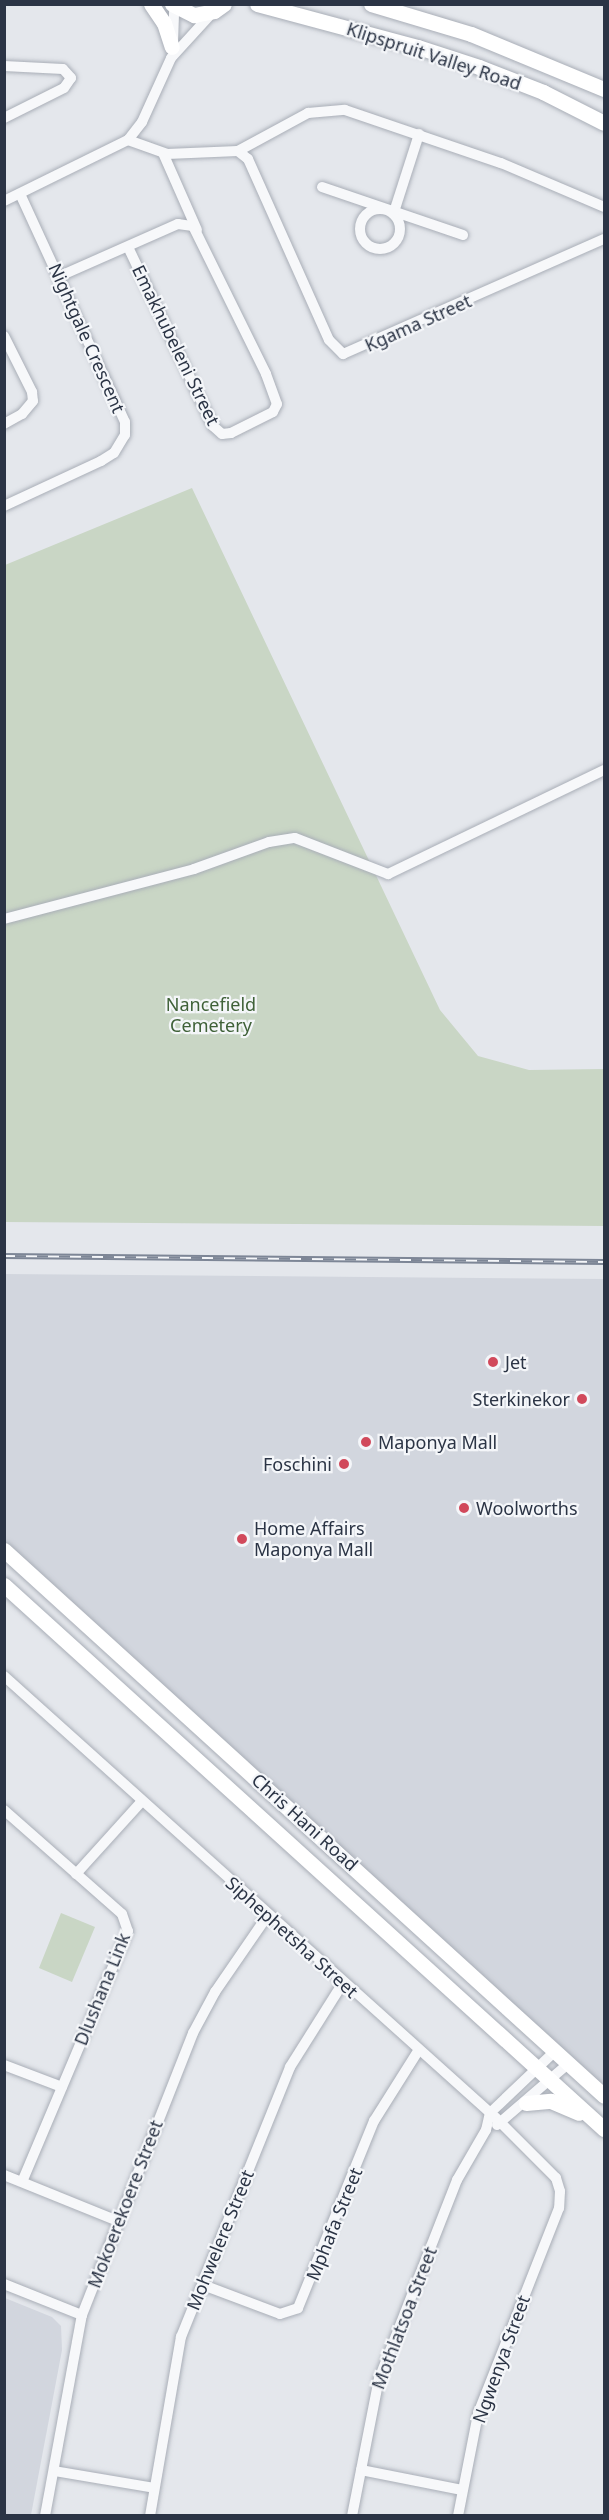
<!DOCTYPE html>
<style>
body{margin:0}
#map{position:relative;width:609px;height:2520px;overflow:hidden;background:#e4e7ec;font-family:"Noto Sans",sans-serif}
div>[style]{position:absolute}
.built>*{inset:0;background:#d2d6de}
.green>*{inset:0;background:#c9d6c5}
.roads{filter:drop-shadow(0 0 2px #a9aeb7) drop-shadow(0 0 2px #a9aeb7)}
.minor>*{height:10px;margin:-5px;padding:0 5px;transform-origin:5px;border-radius:5px;background:#f7f8fa}
.minor>.ring{margin:-5px;padding:0;box-sizing:content-box;background:none;border:10px solid #f7f8fa;border-radius:50%}
.secondary>*{height:15px;margin:-7.5px;padding:0 7.5px;transform-origin:7.5px;border-radius:7.5px;background:#fff}
.rail>*{height:6px;margin-top:-3px;transform-origin:0;background:repeating-linear-gradient(90deg,#f4f6f9 0 11px,#7d8696 0 22px);box-sizing:border-box;border-block:2px solid #7d8696}
.dots>*{width:16px;height:16px;translate:-50% -50%;box-sizing:border-box;border:3px solid #f4f6f9;border-radius:50%}
span{translate:-50% -50%;white-space:nowrap;text-align:center;line-height:1.15;-webkit-text-stroke:4.5px #f4f6f9;paint-order:stroke}
.street-label{font-size:18px;color:#2b3445}
.park-label{font-size:18px;color:#3f6138}
.poi-label{font-size:18px;color:#2b3445}
.left{translate:0 -50%;text-align:left}
.right{translate:-100% -50%;text-align:right}
.frame{position:absolute;inset:0;border:6px solid #2b3445;pointer-events:none}
</style>
<div id="map">
<div class="built">
<i style="clip-path:polygon(5px 1274px,604px 1279px,604px 2090px,5px 1547px)"></i>
<i style="clip-path:polygon(5px 2298px,52px 2317px,61px 2326px,62px 2350px,31px 2515px,5px 2515px)"></i>
</div>
<div class="green">
<i style="clip-path:polygon(192px 488px,440px 1010px,478px 1056px,529px 1070px,604px 1069px,604px 1226px,5px 1222px,5px 565px)"></i>
<i style="clip-path:polygon(61px 1913px,95px 1927px,72px 1982px,39px 1968px)"></i>
</div>
<div class="roads">
<div class="minor">
<i style="left:173px;top:43px;width:36px;rotate:-88deg"></i>
<i style="left:4px;top:66px;width:59px;rotate:2.9deg"></i>
<i style="left:63px;top:69px;width:12px;rotate:48deg"></i>
<i style="left:71px;top:78px;width:12px;rotate:125deg"></i>
<i style="left:64px;top:88px;width:67px;rotate:153.4deg"></i>
<i style="left:128px;top:140px;width:41px;rotate:19.7deg"></i>
<i style="left:167px;top:154px;width:71px;rotate:-2.4deg"></i>
<i style="left:238px;top:151px;width:80px;rotate:-28.5deg"></i>
<i style="left:308px;top:113px;width:37px;rotate:-5deg"></i>
<i style="left:345px;top:110px;width:165px;rotate:18.8deg"></i>
<i style="left:501px;top:163px;width:112px;rotate:23.1deg"></i>
<i style="left:238px;top:151px;width:13px;rotate:39deg"></i>
<i style="left:248px;top:159px;width:198px;rotate:65.9deg"></i>
<i style="left:329px;top:340px;width:20px;rotate:45deg"></i>
<i style="left:343px;top:354px;width:285px;rotate:-23.8deg"></i>
<i style="left:163px;top:153px;width:84px;rotate:66.2deg"></i>
<i style="left:322px;top:187px;width:149px;rotate:18.8deg"></i>
<i style="left:4px;top:201px;width:138px;rotate:-26.2deg"></i>
<i style="left:128px;top:140px;width:23px;rotate:-52deg"></i>
<i style="left:142px;top:122px;width:70px;rotate:-65.6deg"></i>
<i style="left:171px;top:58px;width:62px;rotate:-47.6deg"></i>
<i class="ring" style="left:360px;top:209px;width:30px;height:30px"></i>
<i style="left:394px;top:212px;width:82px;rotate:-72.2deg"></i>
<i style="left:60px;top:276px;width:129px;rotate:-23.8deg"></i>
<i style="left:178px;top:224px;width:15px;rotate:8deg"></i>
<i style="left:193px;top:226px;width:165px;rotate:63.7deg"></i>
<i style="left:266px;top:374px;width:32px;rotate:70deg"></i>
<i style="left:277px;top:404px;width:9px;rotate:117deg"></i>
<i style="left:273px;top:412px;width:47px;rotate:153.4deg"></i>
<i style="left:231px;top:433px;width:9px;rotate:174deg"></i>
<i style="left:222px;top:434px;width:12px;rotate:-138deg"></i>
<i style="left:213px;top:426px;width:198px;rotate:-115.4deg"></i>
<i style="left:4px;top:336px;width:63px;rotate:63.4deg"></i>
<i style="left:32px;top:392px;width:9px;rotate:84deg"></i>
<i style="left:33px;top:401px;width:17px;rotate:130deg"></i>
<i style="left:22px;top:414px;width:21px;rotate:151deg"></i>
<i style="left:4px;top:506px;width:107px;rotate:-24.9deg"></i>
<i style="left:101px;top:461px;width:15px;rotate:-32deg"></i>
<i style="left:114px;top:453px;width:21px;rotate:-59deg"></i>
<i style="left:125px;top:435px;width:13px;rotate:-90deg"></i>
<i style="left:125px;top:422px;width:251px;rotate:-114.7deg"></i>
<i style="left:4px;top:919px;width:196px;rotate:-14.7deg"></i>
<i style="left:194px;top:869px;width:80px;rotate:-19.8deg"></i>
<i style="left:269px;top:842px;width:26px;rotate:-9deg"></i>
<i style="left:295px;top:838px;width:100px;rotate:21.2deg"></i>
<i style="left:388px;top:874px;width:240px;rotate:-25.7deg"></i>
<i style="left:4px;top:1676px;width:661px;rotate:41.94deg"></i>
<i style="left:496px;top:2118px;width:85px;rotate:45deg"></i>
<i style="left:556px;top:2178px;width:14px;rotate:73deg"></i>
<i style="left:560px;top:2191px;width:17px;rotate:93deg"></i>
<i style="left:559px;top:2208px;width:221px;rotate:111.5deg"></i>
<i style="left:478px;top:2414px;width:104px;rotate:101.1deg"></i>
<i style="left:4px;top:1810px;width:157px;rotate:41.4deg"></i>
<i style="left:122px;top:1914px;width:18px;rotate:71deg"></i>
<i style="left:128px;top:1931px;width:272px;rotate:112.9deg"></i>
<i style="left:76px;top:1874px;width:98px;rotate:-47.9deg"></i>
<i style="left:4px;top:2065px;width:62px;rotate:20.8deg"></i>
<i style="left:497px;top:2125px;width:95px;rotate:-40.7deg"></i>
<i style="left:4px;top:2175px;width:123px;rotate:22deg"></i>
<i style="left:4px;top:2284px;width:84px;rotate:21.7deg"></i>
<i style="left:203px;top:2285px;width:82px;rotate:20.6deg"></i>
<i style="left:280px;top:2314px;width:19px;rotate:-18deg"></i>
<i style="left:298px;top:2308px;width:202px;rotate:-67.9deg"></i>
<i style="left:374px;top:2121px;width:83px;rotate:-57.8deg"></i>
<i style="left:361px;top:2470px;width:103px;rotate:11.2deg"></i>
<i style="left:54px;top:2471px;width:101px;rotate:9.6deg"></i>
<i style="left:45px;top:2516px;width:204px;rotate:-79.6deg"></i>
<i style="left:82px;top:2315px;width:303px;rotate:-68.5deg"></i>
<i style="left:193px;top:2033px;width:47px;rotate:-61.8deg"></i>
<i style="left:215px;top:1992px;width:93px;rotate:-55.5deg"></i>
<i style="left:150px;top:2516px;width:182px;rotate:-80.2deg"></i>
<i style="left:181px;top:2337px;width:291px;rotate:-68deg"></i>
<i style="left:290px;top:2067px;width:99px;rotate:-57.8deg"></i>
<i style="left:352px;top:2516px;width:140px;rotate:-78.9deg"></i>
<i style="left:379px;top:2379px;width:214px;rotate:-68.6deg"></i>
<i style="left:457px;top:2180px;width:58px;rotate:-59.9deg"></i>
<i style="left:486px;top:2130px;width:17px;rotate:-77deg"></i>
<i style="left:490px;top:2113px;width:88px;rotate:-43.6deg"></i>
</div>
<div class="secondary">
<i style="left:151px;top:4px;width:23px;rotate:56deg"></i>
<i style="left:164px;top:23px;width:25px;rotate:72deg"></i>
<i style="left:172px;top:4px;width:25px;rotate:27deg"></i>
<i style="left:194px;top:15px;width:20px;rotate:-11deg"></i>
<i style="left:214px;top:11px;width:12px;rotate:-35deg"></i>
<i style="left:257px;top:4px;width:167px;rotate:15deg"></i>
<i style="left:418px;top:47px;width:64px;rotate:18.2deg"></i>
<i style="left:479px;top:67px;width:69px;rotate:21.3deg"></i>
<i style="left:543px;top:92px;width:68px;rotate:26.9deg"></i>
<i style="left:371px;top:4px;width:104px;rotate:16.7deg"></i>
<i style="left:471px;top:34px;width:144px;rotate:22.5deg"></i>
<i style="left:4px;top:1550px;width:811px;rotate:42.3deg"></i>
<i style="left:4px;top:1585px;width:810px;rotate:42.2deg"></i>
<i style="left:526px;top:2103px;width:25px;rotate:-5deg"></i>
<i style="left:551px;top:2101px;width:30px;rotate:23deg"></i>
</div>
</div>
<div class="rail">
<i style="left:4px;top:1256px;width:600px;rotate:0.57deg"></i>
</div>
<div class="dots">
<i style="left:493px;top:1362px;background:#d1495b"></i>
<i style="left:582px;top:1399px;background:#d1495b"></i>
<i style="left:366px;top:1442px;background:#d1495b"></i>
<i style="left:344px;top:1464px;background:#d1495b"></i>
<i style="left:464px;top:1508px;background:#d1495b"></i>
<i style="left:242px;top:1539px;background:#d1495b"></i>
</div>
<div class="street-label">
<span style="left:434px;top:56px;rotate:18deg">Klipspruit Valley Road</span>
<span style="left:418px;top:323px;rotate:-24deg">Kgama Street</span>
<span style="left:87px;top:338px;rotate:66deg">Nightgale Crescent</span>
<span style="left:176px;top:345px;rotate:64deg">Emakhubeleni Street</span>
<span style="left:305px;top:1822px;rotate:42deg">Chris Hani Road</span>
<span style="left:292px;top:1937px;rotate:42deg">Siphephetsha Street</span>
<span style="left:102px;top:1989px;rotate:-68deg">Dlushana Link</span>
<span style="left:125px;top:2204px;rotate:-69deg">Mokoerekoere Street</span>
<span style="left:334px;top:2224px;rotate:-68deg">Mphafa Street</span>
<span style="left:220px;top:2240px;rotate:-68deg">Mohwelere Street</span>
<span style="left:404px;top:2318px;rotate:-69deg">Mothlatsoa Street</span>
<span style="left:501px;top:2359px;rotate:-70deg">Ngwenya Street</span>
</div>
<div class="park-label">
<span style="left:211px;top:1015px">Nancefield<br>Cemetery</span>
</div>
<div class="poi-label">
<span class="left" style="left:505px;top:1362px">Jet</span>
<span class="right" style="left:570px;top:1399px">Sterkinekor</span>
<span class="left" style="left:378px;top:1442px">Maponya Mall</span>
<span class="right" style="left:332px;top:1464px">Foschini</span>
<span class="left" style="left:476px;top:1508px">Woolworths</span>
<span class="left" style="left:254px;top:1539px">Home Affairs<br>Maponya Mall</span>
</div>
<div class="frame"></div>
</div>
